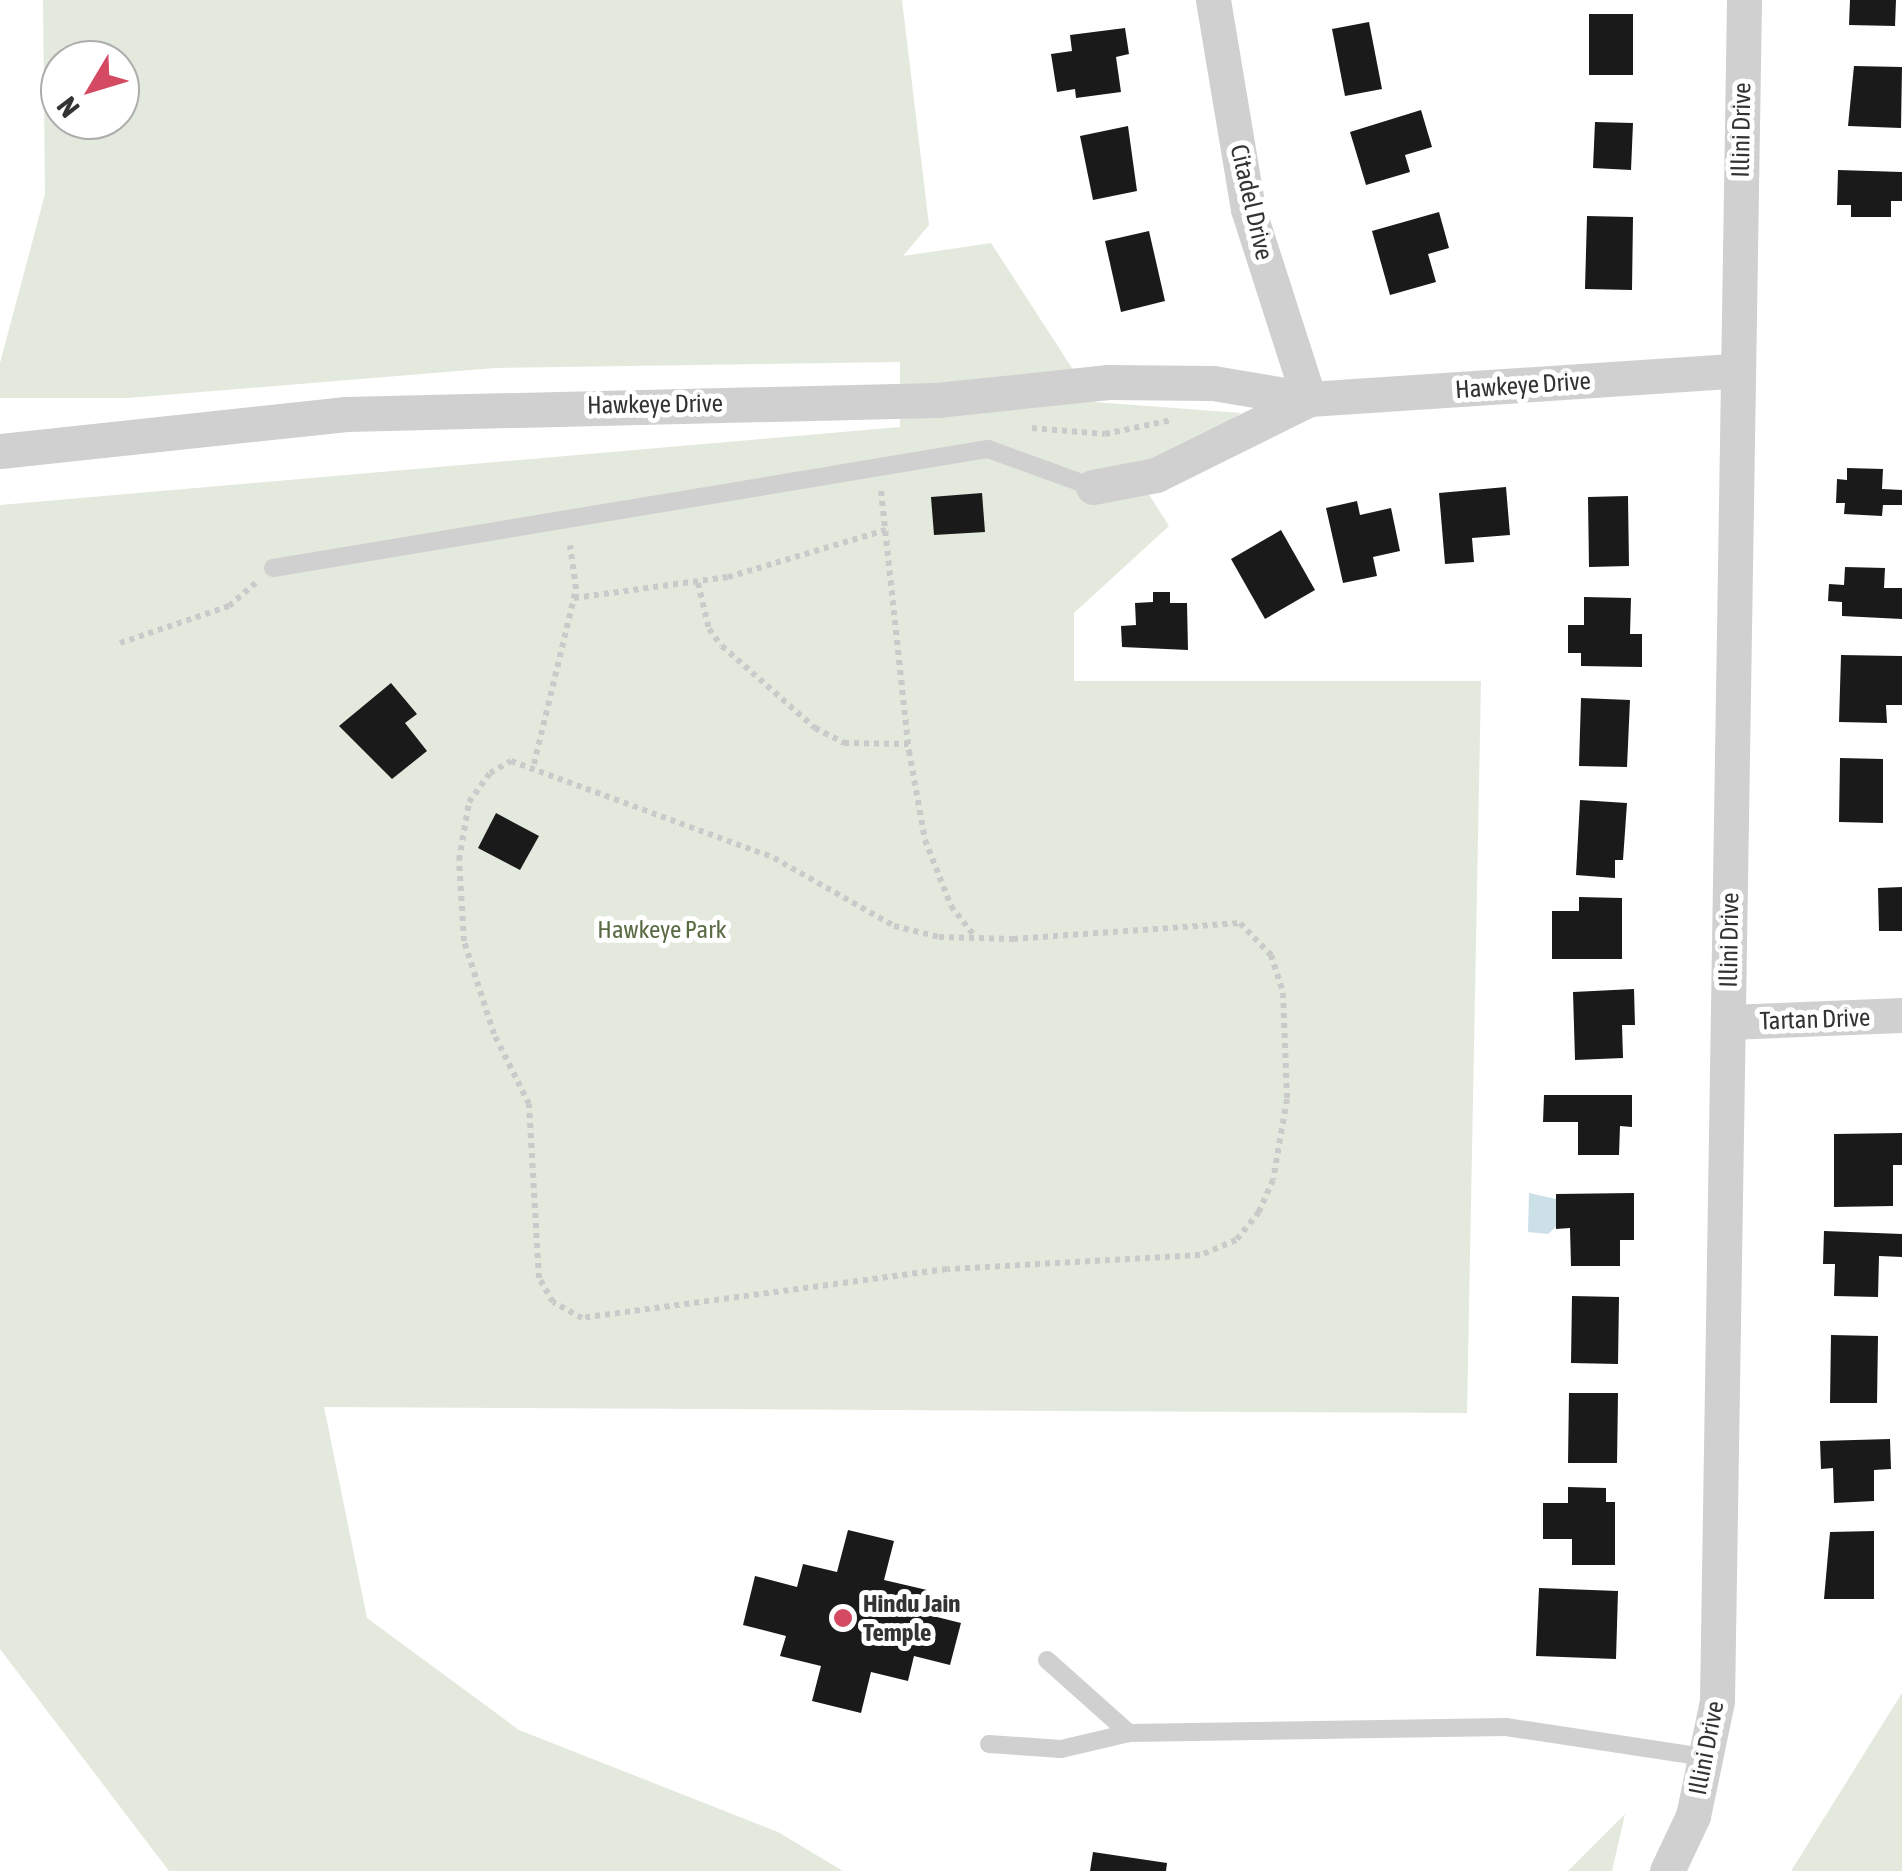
<!DOCTYPE html>
<style>
body{margin:0}
#map{position:relative;width:1902px;height:1871px;overflow:hidden;background:#fff;font-family:"Asap Condensed",sans-serif}
div>[style]{position:absolute}
.green>*{inset:0;background:#e4e9dd}
.water>*{inset:0;background:#cce0e7}
.building>*{inset:0;background:#1a1a1a}
.path>*{height:6px;margin-top:-3px;transform-origin:0;background:repeating-linear-gradient(90deg,#cacaca 0 5px,transparent 0 10px)}
.lane>*{height:18px;margin:-9px;padding:0 9px;transform-origin:9px;border-radius:9px;background:#d0d0d0}
.street>*{height:35px;margin:-17.5px;padding:0 17.5px;transform-origin:17.5px;border-radius:17.5px;background:#d0d0d0}
.dots>*{width:28px;height:28px;translate:-50% -50%;box-sizing:border-box;border:5px solid #fff;border-radius:50%}
span{translate:-50% -50%;white-space:nowrap;text-align:center;line-height:1.15;-webkit-text-stroke:10px #fff;paint-order:stroke}
.street-label{font-size:25px;color:#333}
.park-label{font-size:25px;color:#5a6b44}
.poi-label{font-size:25px;color:#333;font-weight:700}
.left{translate:0 -50%;text-align:left}
.north{position:absolute;left:40px;top:40px;width:100px;height:100px;box-sizing:border-box;background:#fff;border:2px solid #adadad;border-radius:50%;rotate:232deg;font-size:28px;font-weight:700;line-height:40px;text-align:center;color:#333}
.north::after{content:'';display:block;margin:auto;width:35px;height:45px;background:#d44a63;clip-path:polygon(50% 0,100% 100%,50% 72%,0 100%)}
</style>
<div id="map">
<div class="green">
<i style="clip-path:polygon(evenodd,43px 0,902px 0,929px 225px,903px 256px,991px 243px,1094px 402px,1241px 413px,1141px 482px,1169px 526px,1074px 613px,1074px 681px,1481px 681px,1467px 1413px,324px 1407px,367px 1618px,519px 1730px,778px 1832px,843px 1871px,169px 1871px,0 1649px,0 505px,900px 427px,900px 362px,495px 368px,128px 398px,0 398px,0 363px,45px 194px,43px 0,60px 60px,120px 60px,120px 120px,60px 120px,60px 60px)"></i>
<i style="clip-path:polygon(1902px 1693px,1902px 1871px,1791px 1871px)"></i>
<i style="clip-path:polygon(1625px 1814px,1612px 1871px,1568px 1871px)"></i>
</div>
<div class="water">
<i style="clip-path:polygon(1529px 1193px,1556px 1199px,1557px 1226px,1548px 1234px,1528px 1232px)"></i>
</div>
<div class="building">
<i style="clip-path:polygon(1850px 0,1896px 0,1895px 26px,1849px 25px)"></i>
<i style="clip-path:polygon(1589px 14px,1633px 14px,1633px 75px,1589px 75px)"></i>
<i style="clip-path:polygon(1369px 22px,1382px 89px,1345px 96px,1332px 29px)"></i>
<i style="clip-path:polygon(1125px 28px,1129px 54px,1116px 57px,1121px 92px,1076px 98px,1075px 89px,1057px 92px,1051px 54px,1072px 51px,1070px 35px)"></i>
<i style="clip-path:polygon(1854px 66px,1902px 67px,1901px 128px,1848px 126px)"></i>
<i style="clip-path:polygon(1421px 110px,1432px 147px,1405px 155px,1410px 172px,1366px 185px,1350px 132px)"></i>
<i style="clip-path:polygon(1595px 122px,1633px 123px,1631px 170px,1593px 168px)"></i>
<i style="clip-path:polygon(1128px 126px,1137px 191px,1093px 200px,1080px 136px)"></i>
<i style="clip-path:polygon(1838px 170px,1902px 172px,1902px 201px,1891px 201px,1891px 217px,1851px 217px,1851px 205px,1837px 205px)"></i>
<i style="clip-path:polygon(1439px 212px,1449px 248px,1428px 254px,1436px 282px,1390px 295px,1372px 231px)"></i>
<i style="clip-path:polygon(1587px 216px,1633px 217px,1632px 290px,1585px 289px)"></i>
<i style="clip-path:polygon(1149px 231px,1165px 301px,1121px 312px,1105px 241px)"></i>
<i style="clip-path:polygon(1847px 468px,1883px 469px,1882px 489px,1902px 490px,1902px 505px,1883px 505px,1882px 516px,1844px 514px,1845px 503px,1836px 503px,1837px 479px,1847px 480px)"></i>
<i style="clip-path:polygon(1506px 487px,1510px 535px,1472px 538px,1474px 562px,1445px 564px,1439px 493px)"></i>
<i style="clip-path:polygon(982px 493px,985px 532px,934px 535px,931px 497px)"></i>
<i style="clip-path:polygon(1628px 496px,1629px 566px,1589px 567px,1588px 497px)"></i>
<i style="clip-path:polygon(1357px 501px,1360px 515px,1391px 508px,1400px 551px,1373px 557px,1377px 576px,1343px 583px,1326px 508px)"></i>
<i style="clip-path:polygon(1281px 530px,1315px 590px,1265px 619px,1231px 559px)"></i>
<i style="clip-path:polygon(1845px 567px,1885px 568px,1884px 588px,1902px 588px,1902px 619px,1842px 616px,1842px 602px,1828px 601px,1829px 584px,1844px 585px)"></i>
<i style="clip-path:polygon(1153px 592px,1170px 592px,1170px 603px,1187px 603px,1188px 650px,1122px 647px,1121px 626px,1136px 625px,1135px 603px,1153px 602px)"></i>
<i style="clip-path:polygon(1584px 597px,1631px 598px,1630px 634px,1642px 634px,1642px 667px,1581px 666px,1581px 653px,1568px 653px,1568px 625px,1584px 625px)"></i>
<i style="clip-path:polygon(1841px 655px,1902px 656px,1902px 705px,1886px 705px,1887px 723px,1839px 722px)"></i>
<i style="clip-path:polygon(391px 683px,417px 714px,405px 723px,427px 751px,392px 779px,339px 726px)"></i>
<i style="clip-path:polygon(1581px 698px,1630px 700px,1627px 767px,1579px 766px)"></i>
<i style="clip-path:polygon(1840px 758px,1883px 759px,1883px 823px,1839px 822px)"></i>
<i style="clip-path:polygon(1580px 800px,1627px 803px,1623px 860px,1615px 860px,1615px 878px,1576px 875px)"></i>
<i style="clip-path:polygon(496px 813px,539px 836px,520px 870px,478px 848px)"></i>
<i style="clip-path:polygon(1902px 887px,1902px 931px,1879px 931px,1878px 888px)"></i>
<i style="clip-path:polygon(1579px 897px,1622px 898px,1622px 959px,1552px 959px,1552px 911px,1579px 911px)"></i>
<i style="clip-path:polygon(1634px 989px,1635px 1025px,1622px 1025px,1623px 1058px,1575px 1060px,1573px 992px)"></i>
<i style="clip-path:polygon(1544px 1095px,1632px 1095px,1632px 1127px,1620px 1126px,1619px 1155px,1578px 1155px,1578px 1122px,1543px 1122px)"></i>
<i style="clip-path:polygon(1902px 1133px,1902px 1165px,1893px 1165px,1893px 1206px,1834px 1207px,1834px 1134px)"></i>
<i style="clip-path:polygon(1634px 1193px,1634px 1240px,1620px 1240px,1620px 1266px,1571px 1266px,1570px 1228px,1556px 1229px,1556px 1194px)"></i>
<i style="clip-path:polygon(1824px 1231px,1902px 1234px,1902px 1257px,1879px 1256px,1878px 1297px,1834px 1296px,1835px 1264px,1823px 1264px)"></i>
<i style="clip-path:polygon(1572px 1296px,1619px 1297px,1618px 1364px,1571px 1363px)"></i>
<i style="clip-path:polygon(1831px 1335px,1878px 1336px,1877px 1403px,1830px 1403px)"></i>
<i style="clip-path:polygon(1569px 1393px,1618px 1393px,1617px 1463px,1568px 1463px)"></i>
<i style="clip-path:polygon(1890px 1439px,1891px 1469px,1874px 1470px,1874px 1501px,1834px 1503px,1833px 1468px,1821px 1469px,1820px 1441px)"></i>
<i style="clip-path:polygon(1568px 1487px,1606px 1488px,1606px 1502px,1615px 1502px,1615px 1565px,1572px 1565px,1572px 1539px,1543px 1539px,1543px 1503px,1568px 1503px)"></i>
<i style="clip-path:polygon(848px 1530px,894px 1541px,884px 1580px,927px 1590px,921px 1613px,961px 1623px,950px 1665px,914px 1656px,908px 1681px,871px 1672px,861px 1713px,812px 1701px,821px 1666px,780px 1656px,786px 1636px,743px 1625px,755px 1576px,797px 1587px,803px 1564px,837px 1572px)"></i>
<i style="clip-path:polygon(1874px 1531px,1874px 1599px,1824px 1599px,1830px 1532px)"></i>
<i style="clip-path:polygon(1539px 1588px,1618px 1591px,1616px 1659px,1536px 1656px)"></i>
<i style="clip-path:polygon(1093px 1852px,1167px 1863px,1166px 1871px,1090px 1871px)"></i>
</div>
<div class="path">
<i style="left:1032px;top:428px;width:73px;rotate:4.7deg"></i>
<i style="left:1105px;top:434px;width:68px;rotate:-11.8deg"></i>
<i style="left:881px;top:491px;width:262px;rotate:83.9deg"></i>
<i style="left:909px;top:751px;width:90px;rotate:79.8deg"></i>
<i style="left:925px;top:840px;width:71px;rotate:68.5deg"></i>
<i style="left:951px;top:906px;width:39px;rotate:52deg"></i>
<i style="left:698px;top:583px;width:47px;rotate:76.6deg"></i>
<i style="left:709px;top:629px;width:21px;rotate:53deg"></i>
<i style="left:722px;top:646px;width:124px;rotate:41.4deg"></i>
<i style="left:815px;top:728px;width:33px;rotate:27deg"></i>
<i style="left:844px;top:743px;width:64px;rotate:0.9deg"></i>
<i style="left:574px;top:598px;width:155px;rotate:-7.8deg"></i>
<i style="left:728px;top:577px;width:165px;rotate:-16.6deg"></i>
<i style="left:120px;top:643px;width:115px;rotate:-18.7deg"></i>
<i style="left:229px;top:606px;width:37px;rotate:-41deg"></i>
<i style="left:511px;top:761px;width:280px;rotate:20.2deg"></i>
<i style="left:774px;top:858px;width:138px;rotate:29.5deg"></i>
<i style="left:894px;top:926px;width:46px;rotate:13.7deg"></i>
<i style="left:939px;top:937px;width:74px;rotate:1.5deg"></i>
<i style="left:1013px;top:939px;width:228px;rotate:-4deg"></i>
<i style="left:1240px;top:923px;width:45px;rotate:45.9deg"></i>
<i style="left:1271px;top:955px;width:40px;rotate:72deg"></i>
<i style="left:1283px;top:993px;width:106px;rotate:87.8deg"></i>
<i style="left:1287px;top:1099px;width:82px;rotate:99.8deg"></i>
<i style="left:1273px;top:1180px;width:35px;rotate:114deg"></i>
<i style="left:1259px;top:1212px;width:36px;rotate:129deg"></i>
<i style="left:1236px;top:1240px;width:39px;rotate:157deg"></i>
<i style="left:1200px;top:1255px;width:253px;rotate:176.8deg"></i>
<i style="left:947px;top:1269px;width:368px;rotate:172.4deg"></i>
<i style="left:582px;top:1318px;width:33px;rotate:-151deg"></i>
<i style="left:553px;top:1302px;width:28px;rotate:-120deg"></i>
<i style="left:539px;top:1278px;width:174px;rotate:-93.3deg"></i>
<i style="left:529px;top:1104px;width:78px;rotate:-116.6deg"></i>
<i style="left:494px;top:1034px;width:98px;rotate:-107.9deg"></i>
<i style="left:464px;top:941px;width:81px;rotate:-93.5deg"></i>
<i style="left:459px;top:860px;width:59px;rotate:-80.2deg"></i>
<i style="left:469px;top:802px;width:36px;rotate:-54deg"></i>
<i style="left:490px;top:773px;width:24px;rotate:-30deg"></i>
<i style="left:534px;top:764px;width:180px;rotate:-76.5deg"></i>
<i style="left:576px;top:589px;width:44px;rotate:-97.8deg"></i>
</div>
<div class="lane">
<i style="left:273px;top:568px;width:725px;rotate:-9.45deg"></i>
<i style="left:988px;top:449px;width:112px;rotate:19.9deg"></i>
<i style="left:1047px;top:1660px;width:110px;rotate:41.7deg"></i>
<i style="left:1129px;top:1733px;width:377px;rotate:-0.9deg"></i>
<i style="left:1506px;top:1727px;width:201px;rotate:8.6deg"></i>
<i style="left:989px;top:1744px;width:72px;rotate:4deg"></i>
<i style="left:1061px;top:1749px;width:70px;rotate:-13.2deg"></i>
</div>
<div class="street">
<i style="left:1213px;top:0;width:212px;rotate:80.5deg"></i>
<i style="left:1248px;top:209px;width:200px;rotate:72.2deg"></i>
<i style="left:0;top:451px;width:348px;rotate:-6.1deg"></i>
<i style="left:346px;top:414px;width:591px;rotate:-1.36deg"></i>
<i style="left:937px;top:400px;width:172px;rotate:-6deg"></i>
<i style="left:1108px;top:382px;width:105px;rotate:0.5deg"></i>
<i style="left:1213px;top:383px;width:97px;rotate:9.5deg"></i>
<i style="left:1309px;top:399px;width:428px;rotate:-3.8deg"></i>
<i style="left:1093px;top:487px;width:64px;rotate:-10.8deg"></i>
<i style="left:1156px;top:475px;width:171px;rotate:-26.4deg"></i>
<i style="left:1728px;top:1022px;width:174px;rotate:-2.3deg"></i>
<i style="left:1667px;top:1871px;width:61px;rotate:-64.7deg"></i>
<i style="left:1693px;top:1816px;width:117px;rotate:-78.2deg"></i>
<i style="left:1717px;top:1701px;width:1701px;rotate:-89.09deg"></i>
</div>
<div class="dots">
<i style="left:843px;top:1618px;background:#d44a63"></i>
</div>
<div class="street-label">
<span style="left:1741px;top:130px;rotate:-89deg">Illini Drive</span>
<span style="left:1252px;top:202px;rotate:77deg">Citadel Drive</span>
<span style="left:1523px;top:385px;rotate:-4deg">Hawkeye Drive</span>
<span style="left:655px;top:404px;rotate:-1deg">Hawkeye Drive</span>
<span style="left:1729px;top:940px;rotate:-89deg">Illini Drive</span>
<span style="left:1815px;top:1019px;rotate:-2deg">Tartan Drive</span>
<span style="left:1706px;top:1748px;rotate:-79deg">Illini Drive</span>
</div>
<div class="park-label">
<span style="left:662px;top:929px">Hawkeye Park</span>
</div>
<div class="poi-label">
<span class="left" style="left:863px;top:1618px">Hindu Jain<br>Temple</span>
</div>
<div class="north">N</div>
</div>
